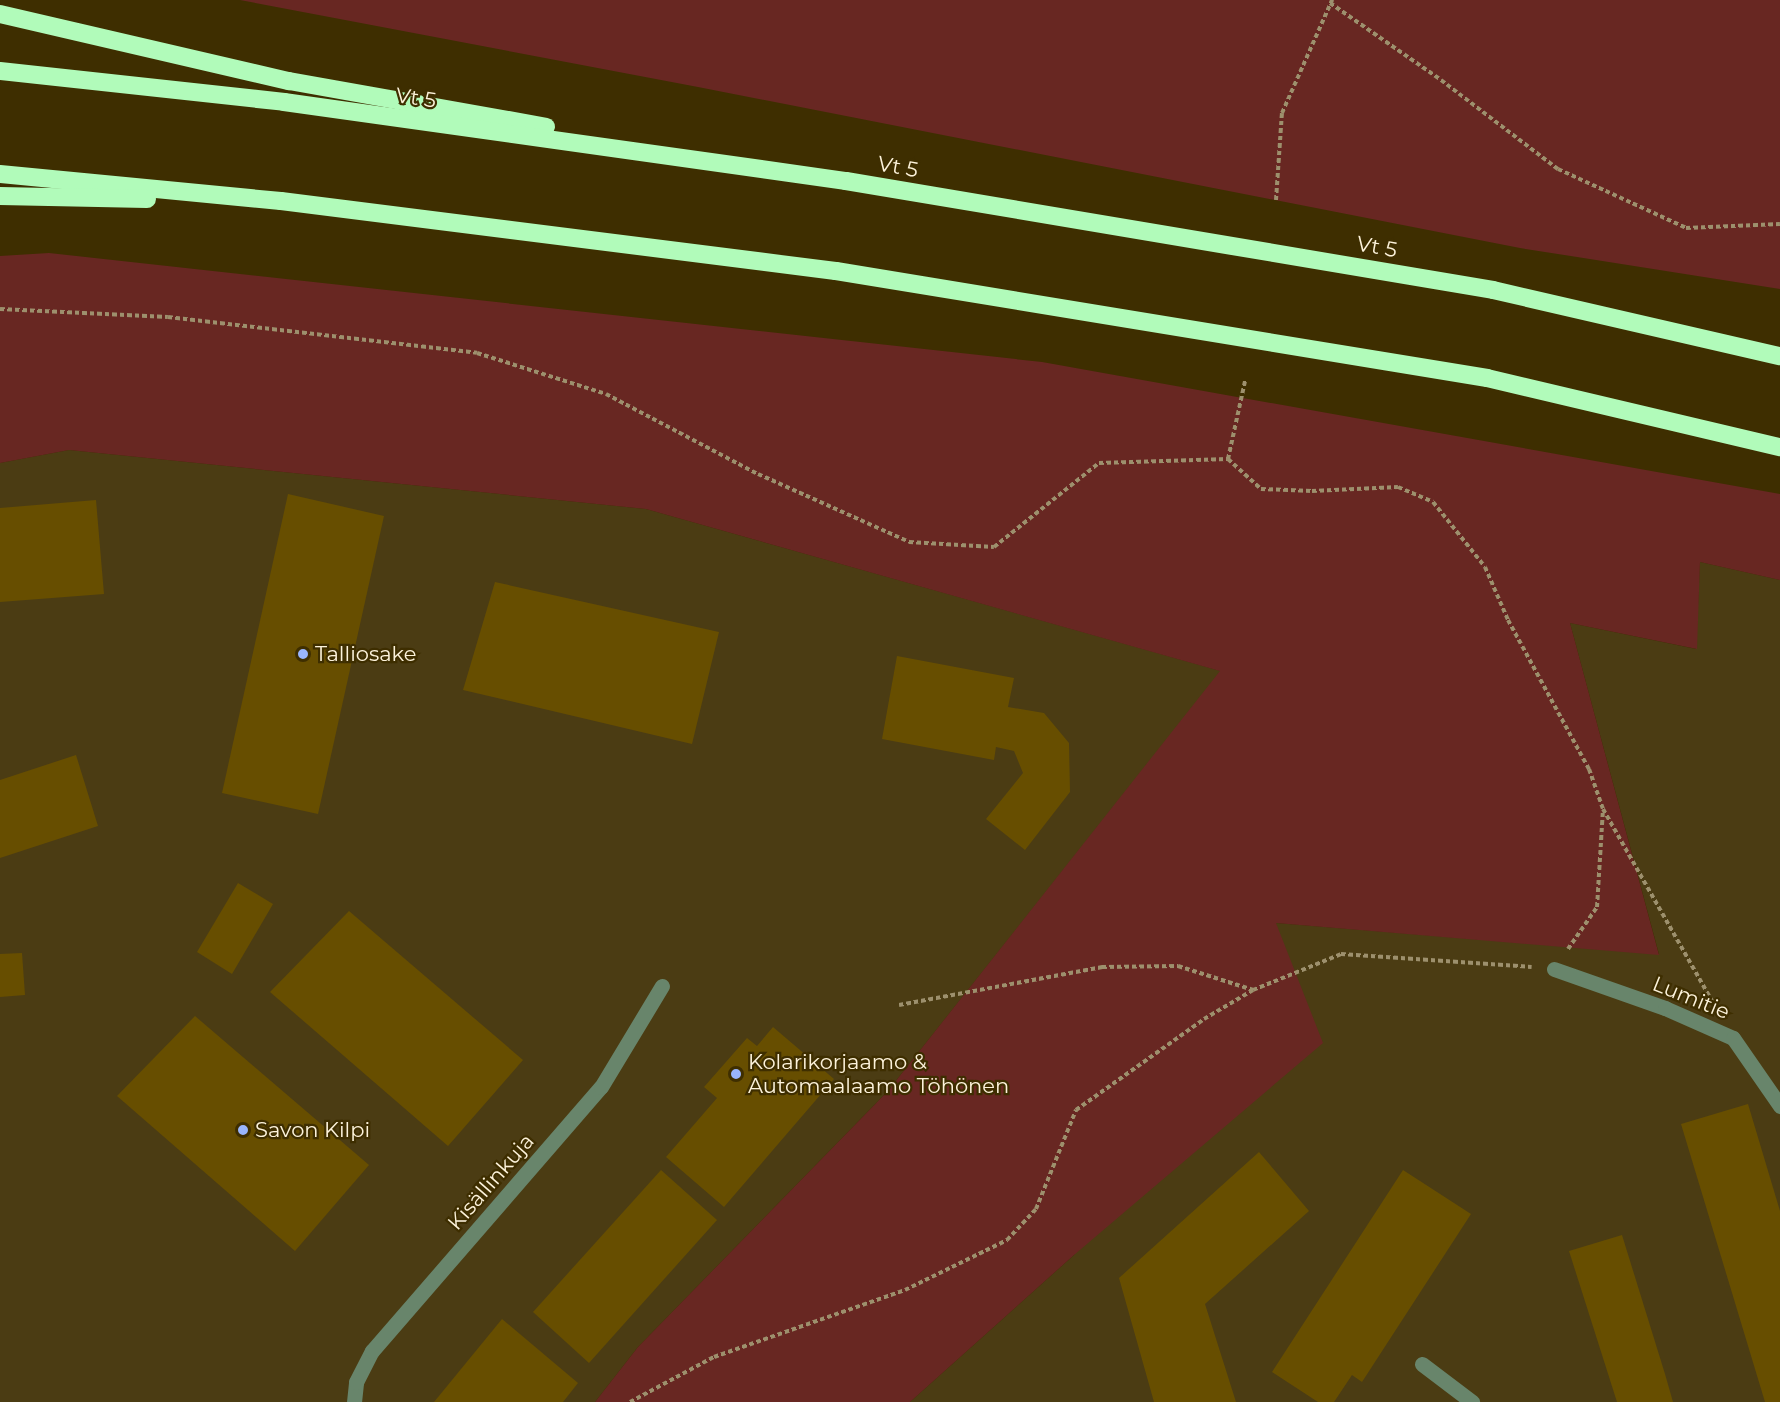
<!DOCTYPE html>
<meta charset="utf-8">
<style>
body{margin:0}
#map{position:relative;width:1780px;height:1402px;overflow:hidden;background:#3e2e00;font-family:Montserrat,sans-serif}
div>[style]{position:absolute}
.built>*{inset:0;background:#4b3c13}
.green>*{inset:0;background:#682722}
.building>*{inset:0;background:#674e00}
.path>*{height:4px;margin-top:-2px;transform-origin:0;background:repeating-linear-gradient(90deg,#9d906d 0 4.5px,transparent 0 7.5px)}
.minor>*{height:15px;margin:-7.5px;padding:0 7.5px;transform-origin:7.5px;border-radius:7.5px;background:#68856b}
.highway>*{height:18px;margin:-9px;padding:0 9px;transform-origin:9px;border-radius:9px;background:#b1fbba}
.dots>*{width:16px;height:16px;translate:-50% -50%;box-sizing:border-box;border:3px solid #3e2e00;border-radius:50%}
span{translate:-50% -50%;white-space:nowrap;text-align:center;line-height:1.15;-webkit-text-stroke:4.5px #3e2e00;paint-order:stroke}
.street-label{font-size:21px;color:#fdf3db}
.poi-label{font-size:21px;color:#fdf3db}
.left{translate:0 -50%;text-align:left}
</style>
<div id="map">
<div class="built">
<i style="clip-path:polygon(69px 450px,646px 509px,1221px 671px,887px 1092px,638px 1347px,595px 1402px,0 1402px,0 463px)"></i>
<i style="clip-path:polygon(1700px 562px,1780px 580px,1780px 1402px,910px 1402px,1074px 1255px,1276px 923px,1659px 954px,1570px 623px,1696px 649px)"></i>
</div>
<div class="green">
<i style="clip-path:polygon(240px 0,1780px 0,1780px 289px,1520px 248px,698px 87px)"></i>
<i style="clip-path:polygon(49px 253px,1042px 362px,1780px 494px,1780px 580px,1700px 562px,1697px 649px,1570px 623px,1659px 955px,1276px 923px,1323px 1043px,1074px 1255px,910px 1402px,595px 1402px,638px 1347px,887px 1092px,1220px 671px,646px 509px,69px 450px,0 463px,0 256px)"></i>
</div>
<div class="building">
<i style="clip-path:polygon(288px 494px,384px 516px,318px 814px,222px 793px)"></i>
<i style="clip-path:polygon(96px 500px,104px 594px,0 602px,0 508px)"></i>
<i style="clip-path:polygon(495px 582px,719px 632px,692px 744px,463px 690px)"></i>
<i style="clip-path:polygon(897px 656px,1014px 678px,1008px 707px,1044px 713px,1069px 743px,1070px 792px,1025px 850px,986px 819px,1023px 773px,1014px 751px,996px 747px,994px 760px,882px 739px)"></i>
<i style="clip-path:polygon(76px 755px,98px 826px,0 858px,0 780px)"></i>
<i style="clip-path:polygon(238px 883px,273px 904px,232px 974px,197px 952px)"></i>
<i style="clip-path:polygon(349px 911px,523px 1060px,448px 1146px,270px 992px)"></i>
<i style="clip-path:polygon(22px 953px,25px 995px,0 997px,0 954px)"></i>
<i style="clip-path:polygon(195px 1016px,369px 1165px,295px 1251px,117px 1096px)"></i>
<i style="clip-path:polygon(773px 1027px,834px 1079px,724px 1207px,666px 1157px,717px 1098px,704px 1087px,747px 1038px,757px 1046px)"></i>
<i style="clip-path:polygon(1748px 1104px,1780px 1211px,1780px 1402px,1765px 1402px,1681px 1124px)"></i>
<i style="clip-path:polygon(1259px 1152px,1309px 1211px,1205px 1304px,1236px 1402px,1154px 1402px,1119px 1278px)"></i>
<i style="clip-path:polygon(661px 1170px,717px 1220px,589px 1363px,533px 1312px)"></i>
<i style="clip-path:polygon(1403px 1170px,1471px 1214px,1362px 1382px,1352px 1375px,1334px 1402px,1318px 1402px,1272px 1372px)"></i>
<i style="clip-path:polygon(1622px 1235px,1665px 1374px,1673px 1402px,1617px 1402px,1569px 1251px)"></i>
<i style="clip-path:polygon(502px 1319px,578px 1383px,563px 1402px,434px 1402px)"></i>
</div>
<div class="path">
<i style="left:1330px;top:3px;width:135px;rotate:34.7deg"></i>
<i style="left:1441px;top:80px;width:147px;rotate:37.3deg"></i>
<i style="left:1558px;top:169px;width:141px;rotate:24.7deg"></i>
<i style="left:1686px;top:228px;width:94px;rotate:-2.4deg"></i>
<i style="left:1276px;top:200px;width:87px;rotate:-86.1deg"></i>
<i style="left:1282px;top:113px;width:124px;rotate:-66.1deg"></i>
<i style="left:0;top:309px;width:168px;rotate:2.7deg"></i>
<i style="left:168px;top:317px;width:311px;rotate:6.6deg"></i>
<i style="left:477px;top:353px;width:135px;rotate:17.6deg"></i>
<i style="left:606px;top:394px;width:172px;rotate:27.8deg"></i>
<i style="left:758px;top:474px;width:166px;rotate:24.2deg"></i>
<i style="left:909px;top:542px;width:85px;rotate:3.4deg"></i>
<i style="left:994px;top:547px;width:134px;rotate:-38.7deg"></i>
<i style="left:1099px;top:463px;width:129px;rotate:-1.8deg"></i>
<i style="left:1228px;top:459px;width:45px;rotate:42.3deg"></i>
<i style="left:1261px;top:489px;width:51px;rotate:2.2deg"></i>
<i style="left:1312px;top:491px;width:86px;rotate:-2.7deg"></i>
<i style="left:1398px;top:487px;width:38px;rotate:23deg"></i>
<i style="left:1433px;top:502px;width:83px;rotate:51.3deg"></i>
<i style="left:1485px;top:567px;width:58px;rotate:66.5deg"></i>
<i style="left:1508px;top:620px;width:170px;rotate:61.5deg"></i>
<i style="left:1589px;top:769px;width:42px;rotate:70.7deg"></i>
<i style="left:1603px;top:809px;width:223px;rotate:60.4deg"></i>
<i style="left:1228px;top:459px;width:80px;rotate:-77.7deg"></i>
<i style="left:1568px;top:949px;width:51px;rotate:-55.4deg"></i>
<i style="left:1597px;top:907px;width:97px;rotate:-86.5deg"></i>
<i style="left:899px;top:1005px;width:207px;rotate:-10.6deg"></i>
<i style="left:1102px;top:967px;width:76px;rotate:-0.8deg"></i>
<i style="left:1178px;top:966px;width:79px;rotate:17.7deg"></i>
<i style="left:630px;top:1402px;width:95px;rotate:-28.2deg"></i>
<i style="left:714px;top:1357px;width:202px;rotate:-19.3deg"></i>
<i style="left:905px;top:1290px;width:114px;rotate:-26.1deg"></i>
<i style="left:1007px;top:1240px;width:42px;rotate:-46.9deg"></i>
<i style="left:1036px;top:1209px;width:107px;rotate:-68deg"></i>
<i style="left:1076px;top:1110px;width:157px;rotate:-35.4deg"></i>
<i style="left:1204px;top:1019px;width:57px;rotate:-30.6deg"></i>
<i style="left:1253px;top:990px;width:95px;rotate:-22.2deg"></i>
<i style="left:1341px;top:954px;width:191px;rotate:3.9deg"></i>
</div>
<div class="minor">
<i style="left:1554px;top:969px;width:118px;rotate:19.4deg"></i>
<i style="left:1665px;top:1008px;width:74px;rotate:23.8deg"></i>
<i style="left:1733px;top:1038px;width:83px;rotate:55.3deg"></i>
<i style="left:1422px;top:1364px;width:63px;rotate:37.2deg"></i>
<i style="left:354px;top:1402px;width:20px;rotate:-84deg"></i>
<i style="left:356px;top:1382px;width:35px;rotate:-63deg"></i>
<i style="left:372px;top:1351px;width:349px;rotate:-49.1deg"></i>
<i style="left:601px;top:1087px;width:118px;rotate:-58.9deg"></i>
</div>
<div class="highway">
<i style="left:0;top:14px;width:297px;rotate:13.1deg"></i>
<i style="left:289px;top:81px;width:261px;rotate:10.1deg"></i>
<i style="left:0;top:71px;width:286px;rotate:6.2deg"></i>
<i style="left:284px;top:102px;width:568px;rotate:8deg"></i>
<i style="left:846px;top:181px;width:656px;rotate:9.56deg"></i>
<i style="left:1493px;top:290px;width:294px;rotate:13deg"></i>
<i style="left:0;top:174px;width:282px;rotate:5.5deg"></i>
<i style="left:281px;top:201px;width:559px;rotate:7.19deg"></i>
<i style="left:836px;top:271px;width:660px;rotate:9.33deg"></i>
<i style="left:1487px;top:378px;width:301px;rotate:13.3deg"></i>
<i style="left:0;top:196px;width:147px;rotate:1.2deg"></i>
</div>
<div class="dots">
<i style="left:303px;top:654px;background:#99b5fd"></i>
<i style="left:736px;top:1074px;background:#99b5fd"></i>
<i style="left:243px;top:1130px;background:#99b5fd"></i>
</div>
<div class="street-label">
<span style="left:416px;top:98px;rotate:8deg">Vt 5</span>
<span style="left:898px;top:167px;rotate:10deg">Vt 5</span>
<span style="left:1377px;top:247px;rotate:10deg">Vt 5</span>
<span style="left:1691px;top:998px;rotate:22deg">Lumitie</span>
<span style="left:491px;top:1182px;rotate:-49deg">Kisällinkuja</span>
</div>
<div class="poi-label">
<span class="left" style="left:315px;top:654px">Talliosake</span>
<span class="left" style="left:748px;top:1074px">Kolarikorjaamo &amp;<br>Automaalaamo Töhönen</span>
<span class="left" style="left:255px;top:1130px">Savon Kilpi</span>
</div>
</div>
